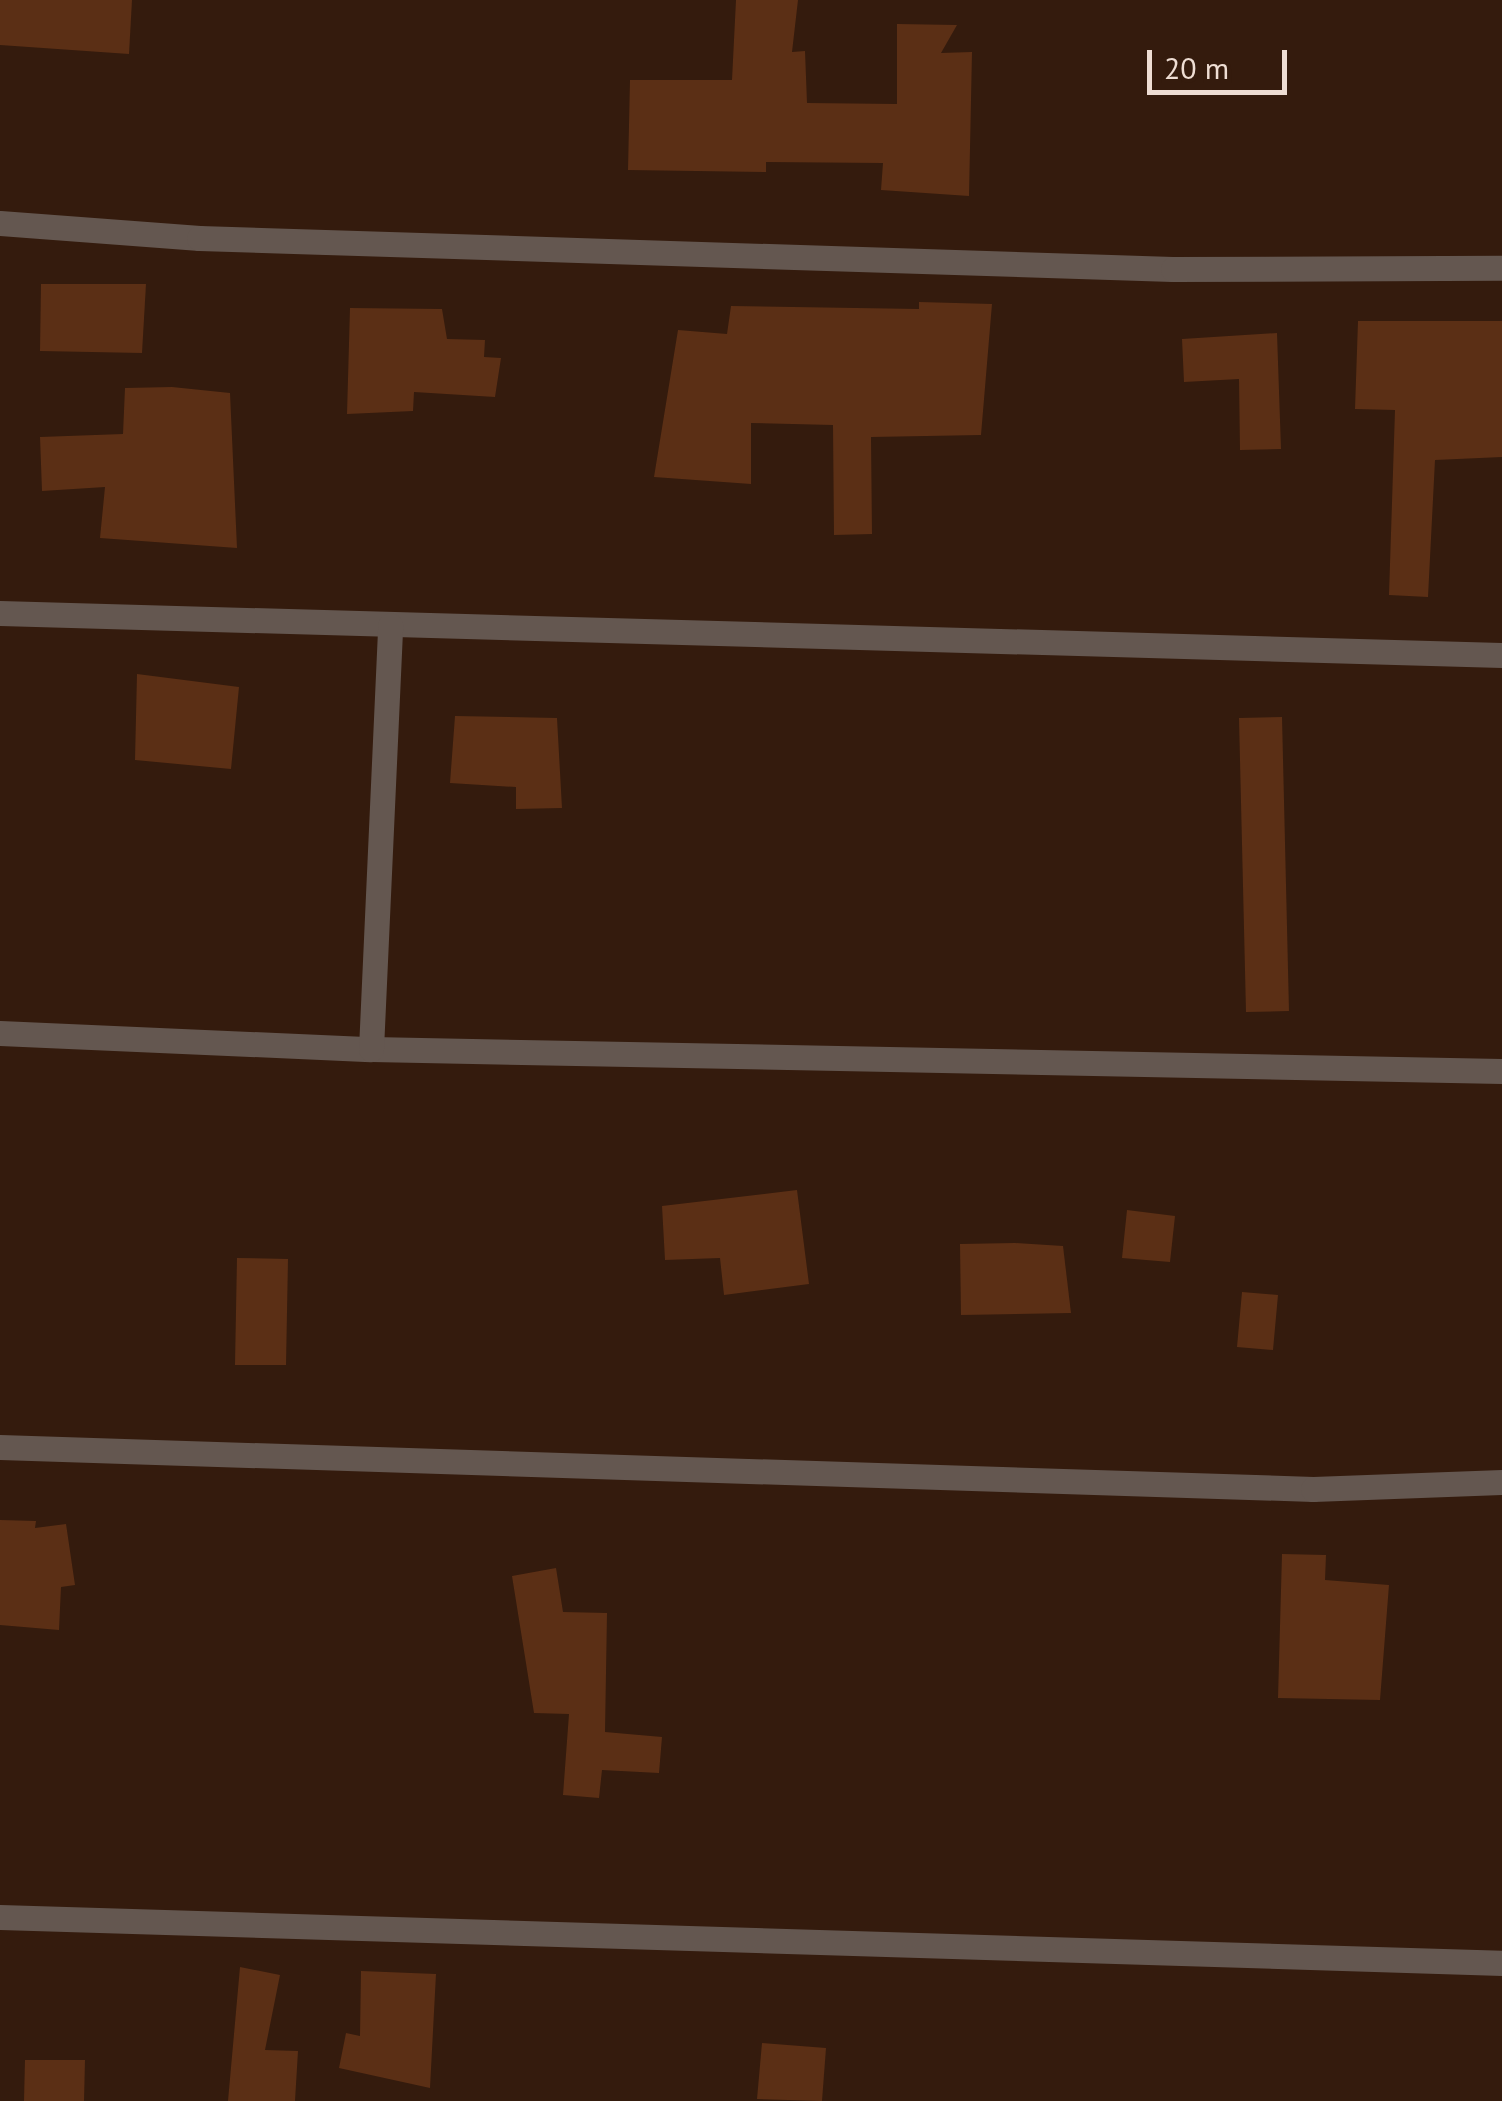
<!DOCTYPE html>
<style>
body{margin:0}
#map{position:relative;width:1502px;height:2101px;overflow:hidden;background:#341b0d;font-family:"PT Sans",sans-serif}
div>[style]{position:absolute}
.building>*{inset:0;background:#5b2f15}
.street>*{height:25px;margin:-12.5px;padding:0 12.5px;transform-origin:12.5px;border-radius:12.5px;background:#645750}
span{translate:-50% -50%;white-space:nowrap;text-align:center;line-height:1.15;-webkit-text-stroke:10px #341b0d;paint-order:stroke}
.scale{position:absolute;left:1147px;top:50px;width:140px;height:45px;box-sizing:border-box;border:5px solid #eeddd3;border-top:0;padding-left:12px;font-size:30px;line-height:35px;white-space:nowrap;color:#eeddd3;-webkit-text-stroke:8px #341b0d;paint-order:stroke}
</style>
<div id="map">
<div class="building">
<i style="clip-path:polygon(0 0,132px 0,129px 54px,0 45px)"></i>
<i style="clip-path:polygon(736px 0,798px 0,792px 52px,805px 51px,807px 103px,897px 104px,897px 24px,957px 25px,941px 53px,972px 52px,969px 196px,881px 190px,883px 163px,766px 162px,766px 172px,628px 170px,630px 80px,732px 80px)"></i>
<i style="clip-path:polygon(41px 284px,146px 284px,142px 353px,40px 351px)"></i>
<i style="clip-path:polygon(919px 302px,992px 304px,981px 435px,871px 437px,872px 534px,834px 535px,833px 425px,751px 423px,751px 484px,654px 477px,678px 330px,727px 334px,731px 306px,919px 309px)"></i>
<i style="clip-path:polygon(350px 308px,442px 309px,447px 339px,485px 340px,484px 357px,501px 358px,495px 397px,414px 392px,413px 411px,347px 414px)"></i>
<i style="clip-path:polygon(1358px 321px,1502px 321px,1502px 457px,1435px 460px,1428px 597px,1389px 595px,1395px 410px,1355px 409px)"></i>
<i style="clip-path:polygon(1277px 333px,1281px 449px,1240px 450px,1239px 379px,1184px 382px,1182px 339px)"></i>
<i style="clip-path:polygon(172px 387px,230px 393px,237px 548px,100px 538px,105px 487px,42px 491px,40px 437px,123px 434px,125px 388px)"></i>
<i style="clip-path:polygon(137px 674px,239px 687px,231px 769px,135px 760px)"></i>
<i style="clip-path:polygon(455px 716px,557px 718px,562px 808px,516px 809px,516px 787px,450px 783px)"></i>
<i style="clip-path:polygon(1282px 717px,1289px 1011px,1246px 1012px,1239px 718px)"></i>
<i style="clip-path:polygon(797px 1190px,809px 1284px,724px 1295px,720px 1258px,665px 1260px,662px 1206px)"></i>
<i style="clip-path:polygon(1127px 1210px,1175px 1216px,1170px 1262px,1122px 1258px)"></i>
<i style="clip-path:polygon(1015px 1243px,1063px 1246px,1071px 1313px,961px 1315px,960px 1244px)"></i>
<i style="clip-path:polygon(237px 1258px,288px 1259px,286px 1365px,235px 1365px)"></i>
<i style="clip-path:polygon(1242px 1292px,1278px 1295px,1273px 1350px,1237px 1347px)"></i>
<i style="clip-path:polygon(0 1520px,36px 1521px,35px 1528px,66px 1524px,75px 1585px,61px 1587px,59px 1630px,0 1625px)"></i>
<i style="clip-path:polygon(1282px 1554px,1326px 1555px,1325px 1580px,1389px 1585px,1380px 1700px,1278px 1698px)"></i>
<i style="clip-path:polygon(556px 1568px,563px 1612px,607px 1613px,605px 1732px,662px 1737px,659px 1773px,602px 1770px,599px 1798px,563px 1795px,569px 1714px,534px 1713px,512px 1576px)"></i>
<i style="clip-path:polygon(240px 1967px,280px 1975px,265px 2050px,298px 2051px,295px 2101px,228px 2101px)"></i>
<i style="clip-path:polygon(361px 1971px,436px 1974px,430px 2088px,339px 2068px,346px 2033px,360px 2036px)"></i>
<i style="clip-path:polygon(762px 2043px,826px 2048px,822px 2101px,757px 2099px)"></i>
<i style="clip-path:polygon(25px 2060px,85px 2060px,84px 2101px,24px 2101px)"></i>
</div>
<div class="street">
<i style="left:0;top:223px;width:200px;rotate:4.3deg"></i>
<i style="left:199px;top:238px;width:974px;rotate:1.82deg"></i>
<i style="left:1173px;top:269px;width:329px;rotate:-0.2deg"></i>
<i style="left:0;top:613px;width:1503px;rotate:1.6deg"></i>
<i style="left:0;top:1033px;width:371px;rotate:2.5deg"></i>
<i style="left:371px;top:1049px;width:1131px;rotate:1.11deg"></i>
<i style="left:371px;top:1049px;width:424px;rotate:-87.4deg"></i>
<i style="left:0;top:1447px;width:1314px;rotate:1.83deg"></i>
<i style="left:1313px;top:1489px;width:189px;rotate:-2.1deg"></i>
<i style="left:0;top:1917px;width:1503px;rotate:1.75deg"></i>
</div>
<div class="scale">20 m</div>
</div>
